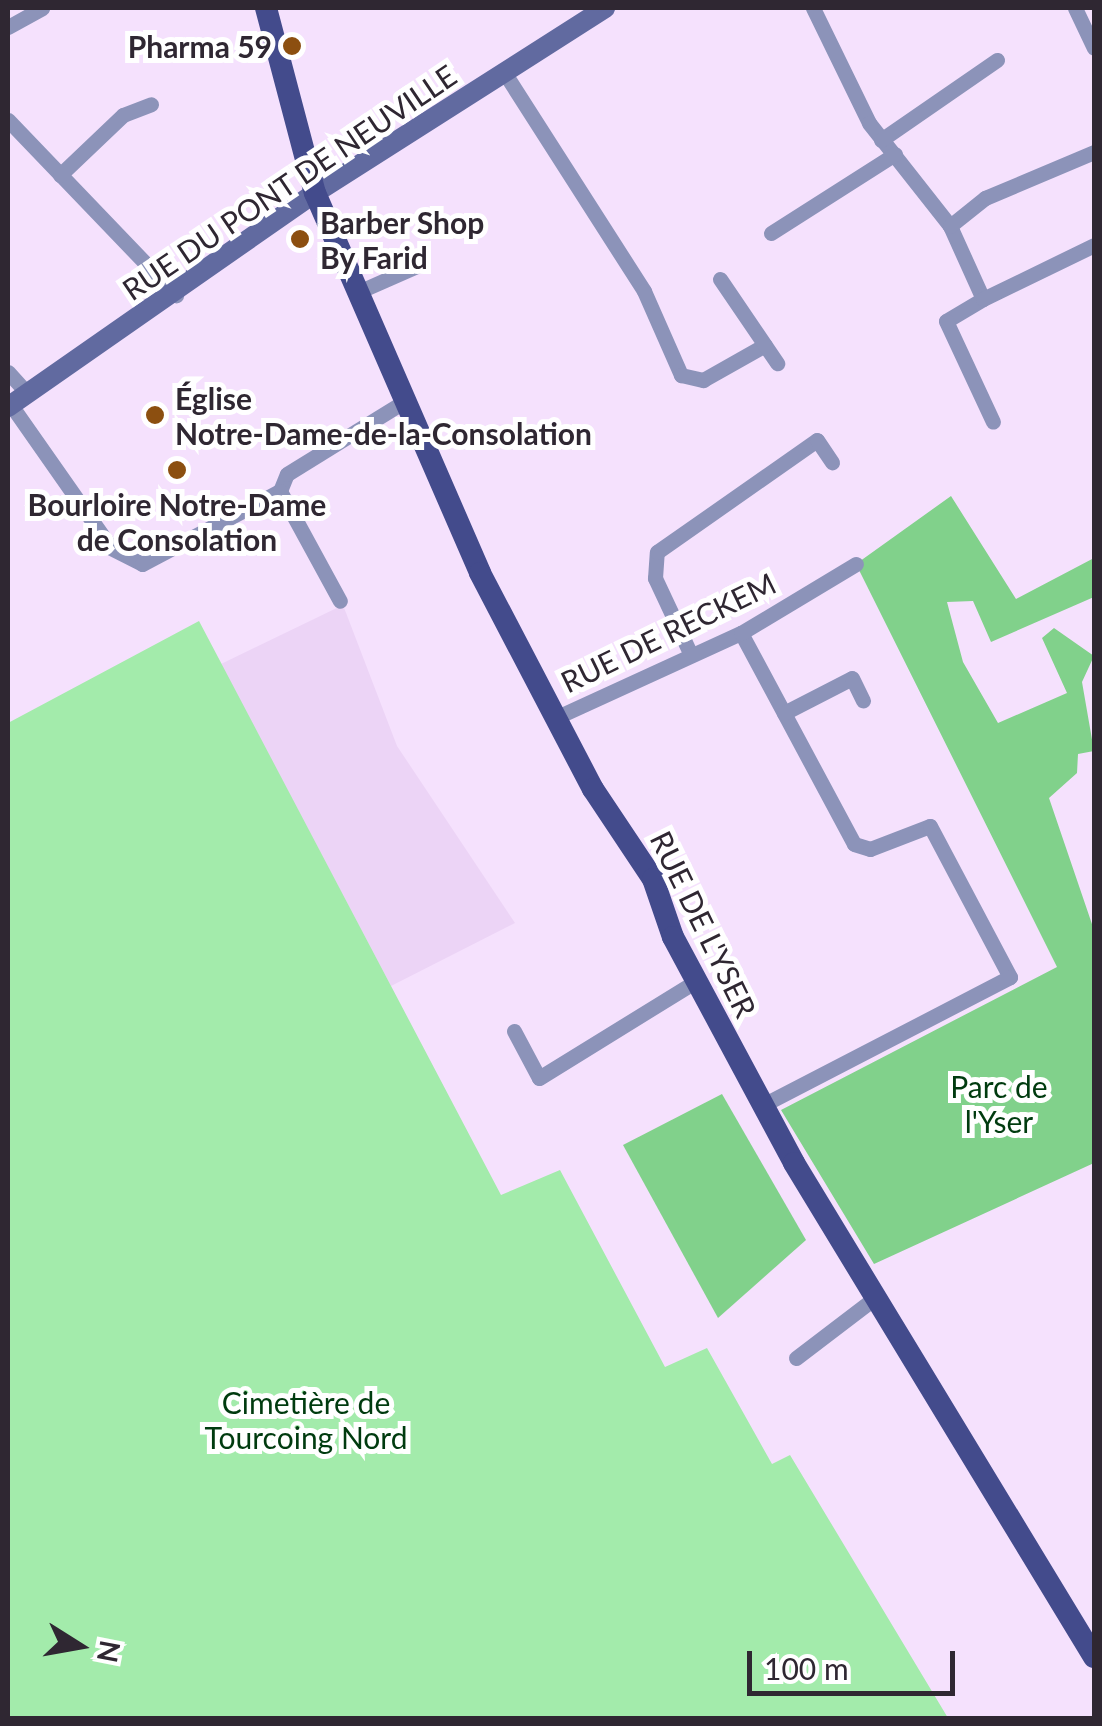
<!DOCTYPE html>
<meta charset="utf-8">
<style>
body{margin:0}
#map{position:relative;width:1102px;height:1726px;overflow:hidden;background:#f5e1fd;font-family:Lato,sans-serif}
div>[style]{position:absolute}
.built>*{inset:0;background:#ecd4f6}
.green>*{inset:0;background:#a3ebab}
.forest>*{inset:0;background:#81d18b}
.street>*{height:15px;margin:-7.5px;padding:0 7.5px;transform-origin:7.5px;border-radius:7.5px;background:#8c93b9}
.secondary>*{height:20px;margin:-10px;padding:0 10px;transform-origin:10px;border-radius:10px;background:#616aa0}
.primary>*{height:22px;margin:-11px;padding:0 11px;transform-origin:11px;border-radius:11px;background:#434b8c}
.dots>*{width:28px;height:28px;translate:-50% -50%;box-sizing:border-box;border:5px solid #fff;border-radius:50%}
span{translate:-50% -50%;white-space:nowrap;text-align:center;line-height:1.15;-webkit-text-stroke:10px #fff;paint-order:stroke}
.poi-label{font-size:30px;color:#2f2732;font-weight:700}
.right{translate:-100% -50%;text-align:right}
.left{translate:0 -50%;text-align:left}
.street-label{font-size:30px;color:#2f2732}
.park-label{font-size:30px;color:#003b0f}
.frame{position:absolute;inset:0;border:10px solid #2f2732;pointer-events:none}
.north{position:absolute;left:30px;top:1596px;width:100px;height:100px;-webkit-text-stroke:8px #fff;paint-order:stroke;rotate:101deg;font-size:28px;font-weight:700;line-height:40px;text-align:center;color:#2f2732}
.north::after{content:'';display:block;margin:auto;width:35px;height:45px;background:#2f2732;clip-path:polygon(50% 0,100% 100%,50% 72%,0 100%)}
.scale{position:absolute;left:747px;top:1651px;width:208px;height:45px;box-sizing:border-box;border:5px solid #2f2732;border-top:0;padding-left:12px;font-size:30px;line-height:35px;white-space:nowrap;color:#2f2732;-webkit-text-stroke:8px #fff;paint-order:stroke}
</style>
<div id="map">
<div class="built">
<i style="clip-path:polygon(343px 605px,397px 746px,515px 923px,391px 986px,221px 664px)"></i>
</div>
<div class="green">
<i style="clip-path:polygon(199px 621px,501px 1195px,560px 1170px,665px 1367px,707px 1348px,772px 1464px,790px 1455px,948px 1718px,8px 1718px,8px 723px)"></i>
</div>
<div class="forest">
<i style="clip-path:polygon(951px 496px,1016px 599px,1094px 558px,1094px 597px,991px 642px,973px 601px,947px 602px,963px 662px,998px 723px,1067px 693px,1042px 638px,1054px 628px,1094px 656px,1082px 682px,1094px 751px,1078px 754px,1077px 773px,1049px 798px,1094px 930px,1094px 1163px,874px 1264px,781px 1110px,1057px 967px,856px 564px)"></i>
<i style="clip-path:polygon(722px 1094px,806px 1240px,718px 1318px,623px 1145px)"></i>
</div>
<div class="street">
<i style="left:813px;top:8px;width:128px;rotate:64deg"></i>
<i style="left:869px;top:123px;width:131px;rotate:51.8deg"></i>
<i style="left:950px;top:226px;width:80px;rotate:65.7deg"></i>
<i style="left:983px;top:299px;width:43px;rotate:149.3deg"></i>
<i style="left:946px;top:321px;width:111px;rotate:65deg"></i>
<i style="left:1075px;top:8px;width:44px;rotate:64.6deg"></i>
<i style="left:8px;top:27px;width:39px;rotate:-29deg"></i>
<i style="left:504px;top:72px;width:260px;rotate:57.4deg"></i>
<i style="left:644px;top:291px;width:92px;rotate:66.2deg"></i>
<i style="left:681px;top:375px;width:23px;rotate:13deg"></i>
<i style="left:703px;top:380px;width:71px;rotate:-29.4deg"></i>
<i style="left:8px;top:120px;width:243px;rotate:46.2deg"></i>
<i style="left:881px;top:140px;width:141px;rotate:-34.6deg"></i>
<i style="left:60px;top:175px;width:87px;rotate:-43.6deg"></i>
<i style="left:123px;top:115px;width:30px;rotate:-21deg"></i>
<i style="left:950px;top:226px;width:45px;rotate:-38.7deg"></i>
<i style="left:985px;top:198px;width:118px;rotate:-22.9deg"></i>
<i style="left:771px;top:233px;width:147px;rotate:-32.5deg"></i>
<i style="left:720px;top:279px;width:102px;rotate:55.8deg"></i>
<i style="left:358px;top:292px;width:64px;rotate:-23.8deg"></i>
<i style="left:983px;top:299px;width:123px;rotate:-25.9deg"></i>
<i style="left:8px;top:372px;width:30px;rotate:48deg"></i>
<i style="left:11px;top:405px;width:174px;rotate:55deg"></i>
<i style="left:111px;top:548px;width:35px;rotate:27deg"></i>
<i style="left:142px;top:564px;width:156px;rotate:-27.9deg"></i>
<i style="left:280px;top:491px;width:18px;rotate:-68deg"></i>
<i style="left:287px;top:474px;width:139px;rotate:-31.7deg"></i>
<i style="left:280px;top:491px;width:125px;rotate:61.4deg"></i>
<i style="left:741px;top:633px;width:239px;rotate:61.8deg"></i>
<i style="left:854px;top:844px;width:17px;rotate:17deg"></i>
<i style="left:870px;top:849px;width:64px;rotate:-21deg"></i>
<i style="left:930px;top:826px;width:171px;rotate:62.1deg"></i>
<i style="left:1010px;top:977px;width:278px;rotate:152.6deg"></i>
<i style="left:691px;top:655px;width:85px;rotate:-115.1deg"></i>
<i style="left:655px;top:578px;width:26px;rotate:-86deg"></i>
<i style="left:657px;top:552px;width:195px;rotate:-35deg"></i>
<i style="left:817px;top:440px;width:27px;rotate:56deg"></i>
<i style="left:784px;top:713px;width:76px;rotate:-27.2deg"></i>
<i style="left:852px;top:678px;width:25px;rotate:64deg"></i>
<i style="left:555px;top:718px;width:205px;rotate:-24.6deg"></i>
<i style="left:741px;top:633px;width:134px;rotate:-31deg"></i>
<i style="left:514px;top:1031px;width:53px;rotate:62deg"></i>
<i style="left:539px;top:1078px;width:185px;rotate:-31.7deg"></i>
<i style="left:796px;top:1358px;width:101px;rotate:-37.3deg"></i>
</div>
<div class="secondary">
<i style="left:8px;top:407px;width:374px;rotate:-34.9deg"></i>
<i style="left:315px;top:193px;width:344px;rotate:-32.5deg"></i>
</div>
<div class="primary">
<i style="left:266px;top:8px;width:191px;rotate:75.2deg"></i>
<i style="left:315px;top:193px;width:414px;rotate:66.5deg"></i>
<i style="left:480px;top:573px;width:244px;rotate:62.4deg"></i>
<i style="left:593px;top:789px;width:108px;rotate:56.3deg"></i>
<i style="left:653px;top:879px;width:61px;rotate:71deg"></i>
<i style="left:673px;top:937px;width:256px;rotate:61.8deg"></i>
<i style="left:794px;top:1163px;width:578px;rotate:58.73deg"></i>
</div>
<div class="dots">
<i style="left:292px;top:46px;background:#8c4f10"></i>
<i style="left:300px;top:239px;background:#8c4f10"></i>
<i style="left:155px;top:415px;background:#8c4f10"></i>
<i style="left:177px;top:470px;background:#8c4f10"></i>
</div>
<div class="poi-label">
<span class="right" style="left:272px;top:46px">Pharma 59</span>
<span class="left" style="left:320px;top:239px">Barber Shop<br>By Farid</span>
<span class="left" style="left:175px;top:415px">Église<br>Notre-Dame-de-la-Consolation</span>
<span style="left:177px;top:521px">Bourloire Notre-Dame<br>de Consolation</span>
</div>
<div class="street-label">
<span style="left:289px;top:182px;rotate:-34deg">RUE DU PONT DE NEUVILLE</span>
<span style="left:668px;top:632px;rotate:-26deg">RUE DE RECKEM</span>
<span style="left:704px;top:924px;rotate:64deg">RUE DE L'YSER</span>
</div>
<div class="park-label">
<span style="left:999px;top:1103px">Parc de<br>l'Yser</span>
<span style="left:306px;top:1419px">Cimetière de<br>Tourcoing Nord</span>
</div>
<div class="frame"></div>
<div class="north">N</div>
<div class="scale">100 m</div>
</div>
